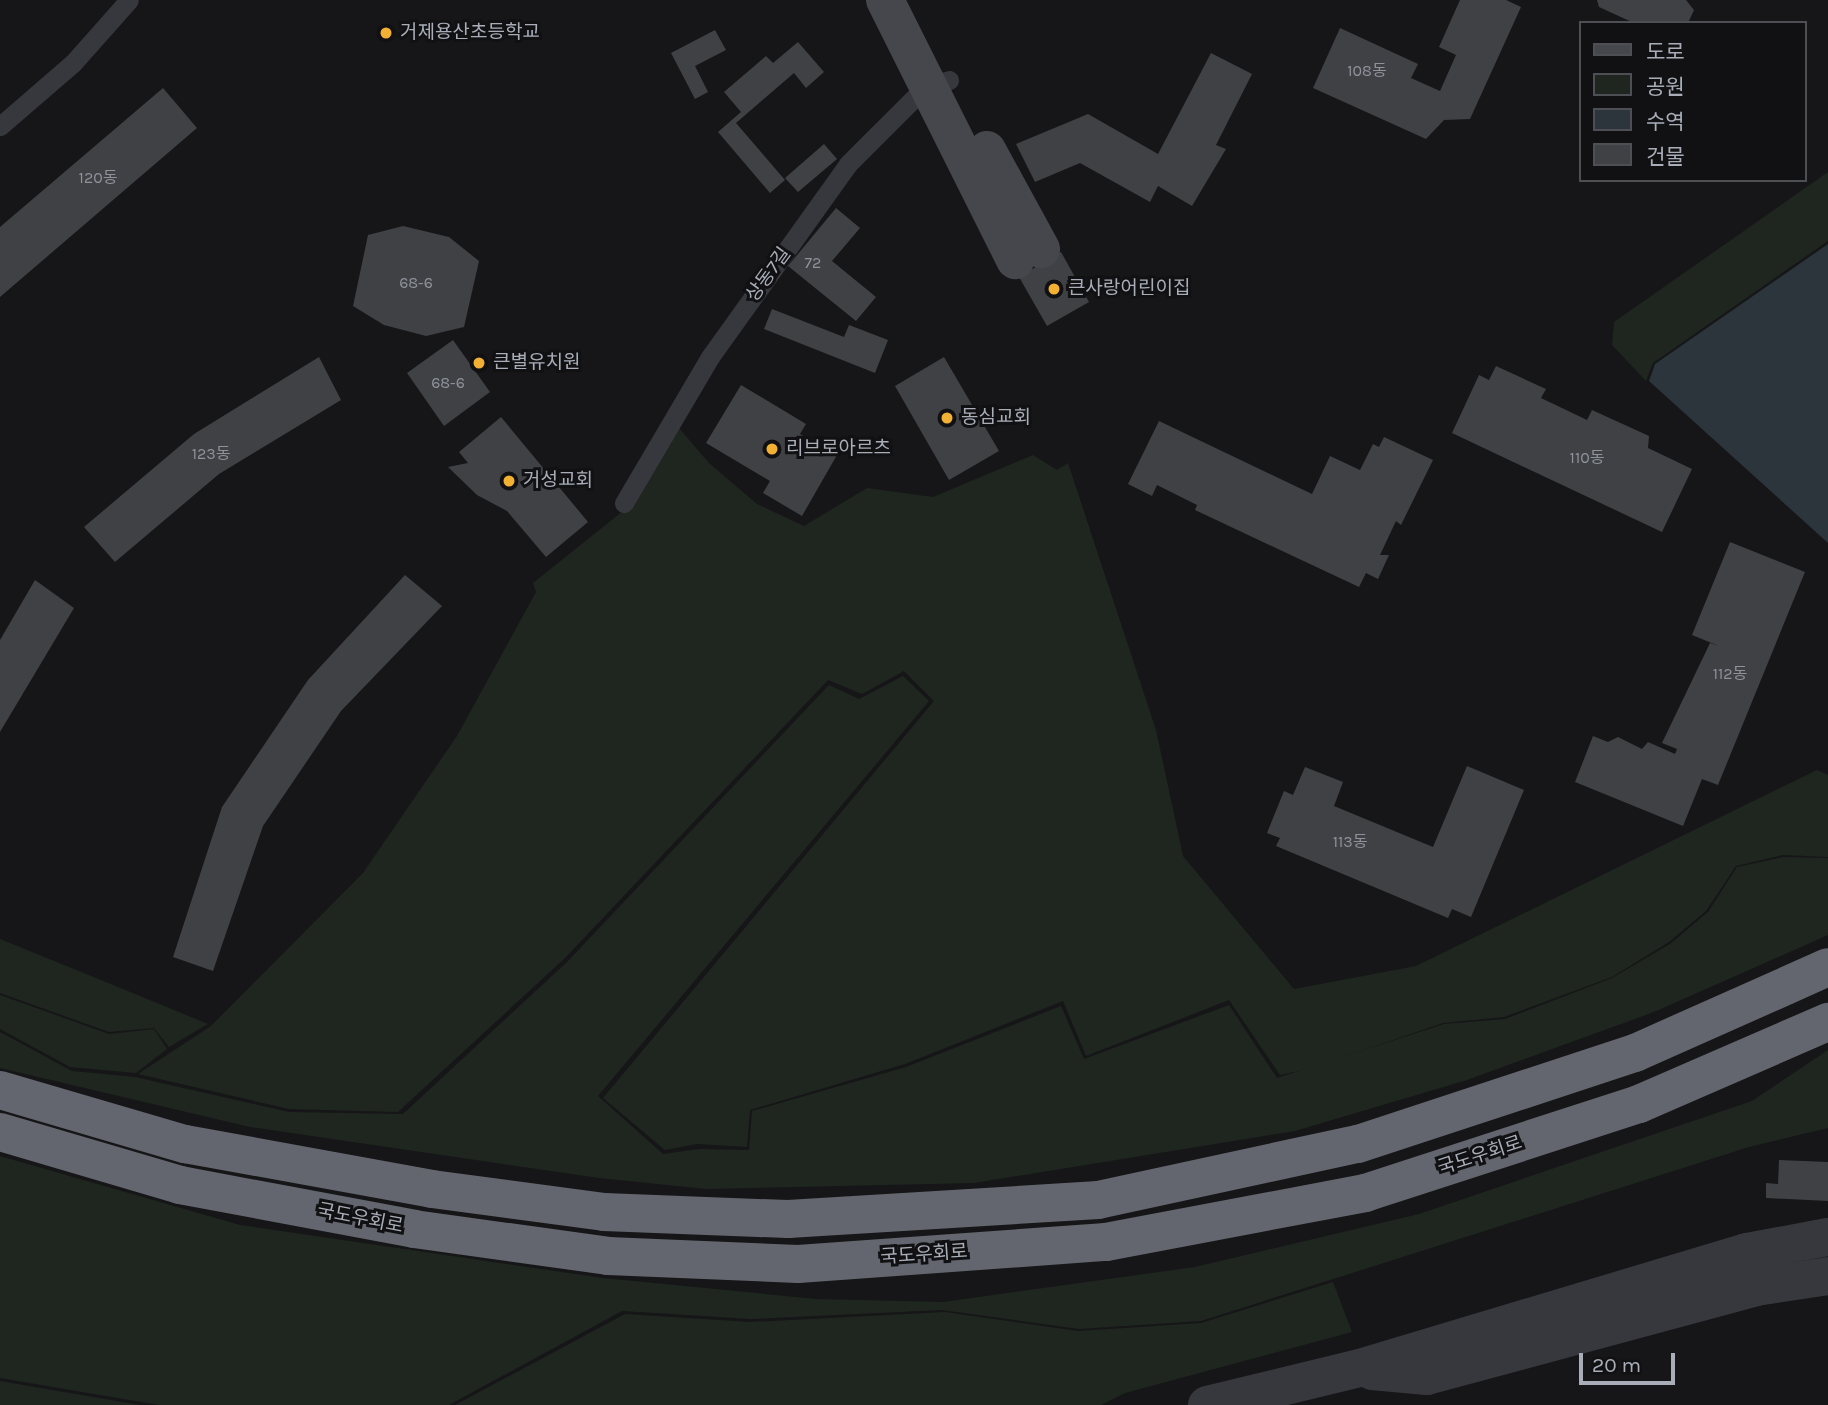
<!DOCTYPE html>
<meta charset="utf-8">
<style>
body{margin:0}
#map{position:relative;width:1828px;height:1405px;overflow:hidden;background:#161618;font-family:Karla,"Noto Sans KR",sans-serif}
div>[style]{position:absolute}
.green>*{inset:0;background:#1e261f}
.water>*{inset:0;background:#2c353c}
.building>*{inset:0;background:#404145}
.lane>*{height:19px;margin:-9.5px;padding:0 9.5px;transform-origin:9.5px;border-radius:9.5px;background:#37383d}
.street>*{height:38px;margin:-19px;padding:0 19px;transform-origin:19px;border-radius:19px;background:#37383d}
.secondary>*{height:38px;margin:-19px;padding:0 19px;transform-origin:19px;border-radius:19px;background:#45474d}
.highway>*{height:38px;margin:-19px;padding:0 19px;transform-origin:19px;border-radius:19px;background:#63666e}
.dots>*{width:19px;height:19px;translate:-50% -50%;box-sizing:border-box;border:4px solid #111113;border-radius:50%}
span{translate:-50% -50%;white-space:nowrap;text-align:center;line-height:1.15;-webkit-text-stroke:6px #111113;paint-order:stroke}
.number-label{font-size:16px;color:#8e929b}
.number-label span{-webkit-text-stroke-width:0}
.poi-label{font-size:19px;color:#a8adb8}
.left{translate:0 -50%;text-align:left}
.street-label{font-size:19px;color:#a8adb8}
.legend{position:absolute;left:1579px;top:21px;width:228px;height:161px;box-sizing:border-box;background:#111113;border:2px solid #4d4f55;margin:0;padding:9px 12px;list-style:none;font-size:21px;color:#a8adb8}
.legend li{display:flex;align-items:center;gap:14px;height:35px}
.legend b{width:35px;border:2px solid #4d4f55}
.scale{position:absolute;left:1579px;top:1353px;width:96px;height:32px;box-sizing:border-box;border:4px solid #a8adb8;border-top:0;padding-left:9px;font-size:21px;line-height:24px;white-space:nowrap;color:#a8adb8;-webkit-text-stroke:5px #111113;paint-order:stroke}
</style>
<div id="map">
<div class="green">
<i style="clip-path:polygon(1828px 172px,1828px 241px,1653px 363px,1646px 381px,1612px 345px,1614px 322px)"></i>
<i style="clip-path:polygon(679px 428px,709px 463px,757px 504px,804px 526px,867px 488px,933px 497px,1033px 455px,1057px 470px,1068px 463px,1156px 730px,1183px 856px,1294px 989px,1416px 966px,1817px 770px,1828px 775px,1828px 857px,1783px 855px,1736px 866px,1706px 911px,1669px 942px,1612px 977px,1504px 1017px,1443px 1023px,1308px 1069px,1280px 1075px,1229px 1000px,1086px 1056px,1063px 1001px,905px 1064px,750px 1110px,747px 1147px,697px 1144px,665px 1150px,603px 1098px,934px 701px,904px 671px,862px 694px,828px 680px,565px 958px,398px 1112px,289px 1109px,138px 1074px,211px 1026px,363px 873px,457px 736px,536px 592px,533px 583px,628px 507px)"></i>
<i style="clip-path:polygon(903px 676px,929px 701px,598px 1096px,663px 1154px,699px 1149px,749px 1150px,752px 1111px,906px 1067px,1061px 1006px,1084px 1059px,1229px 1005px,1277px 1078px,1444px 1024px,1505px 1019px,1612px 978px,1670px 944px,1708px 912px,1737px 867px,1784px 857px,1828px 858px,1828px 935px,1654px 1012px,1467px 1080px,1295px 1131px,974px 1183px,706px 1189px,599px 1178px,250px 1127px,0 1068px,0 1032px,72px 1071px,135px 1077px,289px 1112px,403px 1114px,567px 962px,829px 685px,859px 699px)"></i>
<i style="clip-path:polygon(0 939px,101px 980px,208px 1024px,169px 1047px,154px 1028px,109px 1032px,0 993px)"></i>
<i style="clip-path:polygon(0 995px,109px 1034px,154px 1029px,167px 1049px,136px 1073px,70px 1067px,0 1029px)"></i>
<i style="clip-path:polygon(1828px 1050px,1828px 1128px,1749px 1147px,1201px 1321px,1079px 1329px,942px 1310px,751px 1319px,622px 1311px,449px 1405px,159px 1405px,0 1378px,0 1156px,240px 1225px,603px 1278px,816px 1299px,943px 1302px,1195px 1267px,1419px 1214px,1752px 1101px)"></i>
<i style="clip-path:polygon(1333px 1282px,1352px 1332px,1125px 1393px,1101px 1405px,455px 1405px,625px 1314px,751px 1322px,945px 1312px,1078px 1331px,1201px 1323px)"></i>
<i style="clip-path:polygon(0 1381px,140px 1405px,0 1405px)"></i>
</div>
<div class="water">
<i style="clip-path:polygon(1828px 244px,1828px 543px,1649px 381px,1655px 364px)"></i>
</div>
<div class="building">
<i style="clip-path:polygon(1460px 0,1506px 0,1521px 7px,1470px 119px,1444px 120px,1426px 139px,1313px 88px,1340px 28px,1418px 64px,1411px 78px,1440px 91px,1456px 55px,1439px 47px)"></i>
<i style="clip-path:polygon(1597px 0,1686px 0,1694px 10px,1688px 23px,1634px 23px,1599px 7px)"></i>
<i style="clip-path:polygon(715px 30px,726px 50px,695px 66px,708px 92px,695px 99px,671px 53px)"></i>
<i style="clip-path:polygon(798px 42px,824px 72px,806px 88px,794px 73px,736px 123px,785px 180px,770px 193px,718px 132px,741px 112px,724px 92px,766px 56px,773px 63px)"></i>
<i style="clip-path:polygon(1211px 53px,1252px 74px,1216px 145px,1226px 149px,1192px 206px,1158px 186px,1150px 202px,1080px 163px,1035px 182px,1016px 144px,1088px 114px,1158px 154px)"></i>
<i style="clip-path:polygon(163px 88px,197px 128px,0 297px,0 227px)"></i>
<i style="clip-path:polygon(824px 144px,837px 159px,798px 192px,785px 178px)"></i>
<i style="clip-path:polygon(836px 208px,860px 228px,832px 261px,876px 297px,856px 321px,788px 266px)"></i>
<i style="clip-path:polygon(403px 226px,449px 237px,479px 261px,464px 327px,426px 336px,384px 325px,353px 306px,368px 235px)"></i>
<i style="clip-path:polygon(1061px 252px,1089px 302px,1047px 326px,1019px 277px)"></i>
<i style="clip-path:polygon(772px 309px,844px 337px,849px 325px,888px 340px,875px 373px,764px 329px)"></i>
<i style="clip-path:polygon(453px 340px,490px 392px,444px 426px,407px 373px)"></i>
<i style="clip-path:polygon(319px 357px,341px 400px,219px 474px,115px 562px,84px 527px,194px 434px)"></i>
<i style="clip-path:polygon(944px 357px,999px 451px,949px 480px,895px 386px)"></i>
<i style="clip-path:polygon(1496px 366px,1546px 389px,1541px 398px,1587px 420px,1592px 410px,1649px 436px,1648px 448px,1692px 469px,1662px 532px,1452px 433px,1479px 375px,1489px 380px)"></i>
<i style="clip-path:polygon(741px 385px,806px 424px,800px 434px,837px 455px,802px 516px,763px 493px,770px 481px,706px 443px)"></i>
<i style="clip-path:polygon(501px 417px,588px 522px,546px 557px,507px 511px,477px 495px,448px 467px,468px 463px,459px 452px)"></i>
<i style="clip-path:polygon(1159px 421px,1312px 494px,1330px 456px,1360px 470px,1373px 444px,1379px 447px,1384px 437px,1433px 460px,1401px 525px,1396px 521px,1380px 555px,1389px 555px,1378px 579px,1366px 573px,1359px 587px,1195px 510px,1197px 505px,1157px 485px,1152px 496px,1128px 484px)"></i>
<i style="clip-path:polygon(1730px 542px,1805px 572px,1718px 785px,1702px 779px,1683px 826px,1575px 782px,1593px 736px,1608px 742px,1618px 737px,1642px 749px,1648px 742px,1675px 754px,1677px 749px,1662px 743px,1710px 643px,1719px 646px,1692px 635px)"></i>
<i style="clip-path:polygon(405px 575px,442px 606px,341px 711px,263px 826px,213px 971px,173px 957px,222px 807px,308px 680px)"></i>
<i style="clip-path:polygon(35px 580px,74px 608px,0 732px,0 640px)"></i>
<i style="clip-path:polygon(1467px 766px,1524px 790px,1471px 917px,1452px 909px,1448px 918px,1276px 846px,1280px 838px,1267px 833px,1284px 791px,1293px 795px,1305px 767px,1343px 782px,1334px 806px,1433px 847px)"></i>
<i style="clip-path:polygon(1779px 1160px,1828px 1162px,1828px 1201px,1766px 1198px,1766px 1183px,1778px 1184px)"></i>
</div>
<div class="lane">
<i style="left:0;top:126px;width:96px;rotate:-40.8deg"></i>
<i style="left:73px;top:63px;width:84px;rotate:-48.4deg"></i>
<i style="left:624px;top:503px;width:169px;rotate:-59.5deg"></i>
<i style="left:710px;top:357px;width:237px;rotate:-54.4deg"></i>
<i style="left:848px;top:164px;width:109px;rotate:-45deg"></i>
<i style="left:925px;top:87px;width:25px;rotate:-16deg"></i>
</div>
<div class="street">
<i style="left:1372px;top:1371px;width:55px;rotate:5.2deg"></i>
<i style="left:1427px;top:1376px;width:341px;rotate:-15.1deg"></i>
<i style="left:1756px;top:1287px;width:73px;rotate:-8.7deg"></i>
<i style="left:1207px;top:1405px;width:157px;rotate:-13.6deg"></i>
<i style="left:1360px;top:1368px;width:404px;rotate:-16.7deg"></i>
<i style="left:1747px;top:1252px;width:82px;rotate:-10.5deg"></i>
</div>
<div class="secondary">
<i style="left:885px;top:0;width:291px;rotate:63.4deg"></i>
<i style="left:987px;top:150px;width:113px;rotate:61.4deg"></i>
</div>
<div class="highway">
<i style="left:0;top:1090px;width:193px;rotate:16.3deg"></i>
<i style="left:185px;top:1144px;width:251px;rotate:10.3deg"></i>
<i style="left:432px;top:1189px;width:174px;rotate:7.6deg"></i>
<i style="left:604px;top:1212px;width:184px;rotate:2.2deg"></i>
<i style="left:788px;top:1219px;width:311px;rotate:-3.5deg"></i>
<i style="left:1098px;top:1200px;width:266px;rotate:-12.2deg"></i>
<i style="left:1358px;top:1144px;width:292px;rotate:-18.2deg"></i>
<i style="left:1635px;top:1053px;width:211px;rotate:-24deg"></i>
<i style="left:0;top:1132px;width:188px;rotate:16.4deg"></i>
<i style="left:180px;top:1185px;width:238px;rotate:10.6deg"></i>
<i style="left:414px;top:1229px;width:196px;rotate:7.9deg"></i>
<i style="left:608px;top:1256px;width:190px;rotate:2.4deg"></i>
<i style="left:798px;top:1264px;width:309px;rotate:-4.1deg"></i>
<i style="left:1106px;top:1242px;width:264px;rotate:-10.7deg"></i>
<i style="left:1365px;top:1193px;width:288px;rotate:-18deg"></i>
<i style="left:1639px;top:1104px;width:206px;rotate:-23.5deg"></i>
</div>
<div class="dots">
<i style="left:386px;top:33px;background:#f2b134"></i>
<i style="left:1054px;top:289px;background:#f2b134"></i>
<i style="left:479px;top:363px;background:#f2b134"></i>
<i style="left:947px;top:418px;background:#f2b134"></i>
<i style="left:772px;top:449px;background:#f2b134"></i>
<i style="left:509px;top:481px;background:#f2b134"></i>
</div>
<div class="number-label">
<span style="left:1367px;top:71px">108동</span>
<span style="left:98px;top:178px">120동</span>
<span style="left:813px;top:263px">72</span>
<span style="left:416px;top:283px">68-6</span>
<span style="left:448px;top:383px">68-6</span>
<span style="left:211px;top:454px">123동</span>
<span style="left:1587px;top:458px">110동</span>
<span style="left:1730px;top:674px">112동</span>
<span style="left:1350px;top:842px">113동</span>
</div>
<div class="poi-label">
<span class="left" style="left:400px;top:33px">거제용산초등학교</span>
<span class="left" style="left:1068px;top:289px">큰사랑어린이집</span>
<span class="left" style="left:493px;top:363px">큰별유치원</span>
<span class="left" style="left:961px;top:418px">동심교회</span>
<span class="left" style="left:786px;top:449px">리브로아르츠</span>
<span class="left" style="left:523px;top:481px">거성교회</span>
</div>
<div class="street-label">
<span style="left:769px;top:275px;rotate:-54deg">상동7길</span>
<span style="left:1480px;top:1156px;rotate:-18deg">국도우회로</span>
<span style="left:360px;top:1219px;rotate:11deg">국도우회로</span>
<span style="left:924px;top:1255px;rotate:-4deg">국도우회로</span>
</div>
<ul class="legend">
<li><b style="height:9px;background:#45474d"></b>도로</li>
<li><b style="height:19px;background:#1e261f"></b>공원</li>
<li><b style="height:19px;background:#2c353c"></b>수역</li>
<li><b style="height:19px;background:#404145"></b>건물</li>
</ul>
<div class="scale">20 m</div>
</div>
